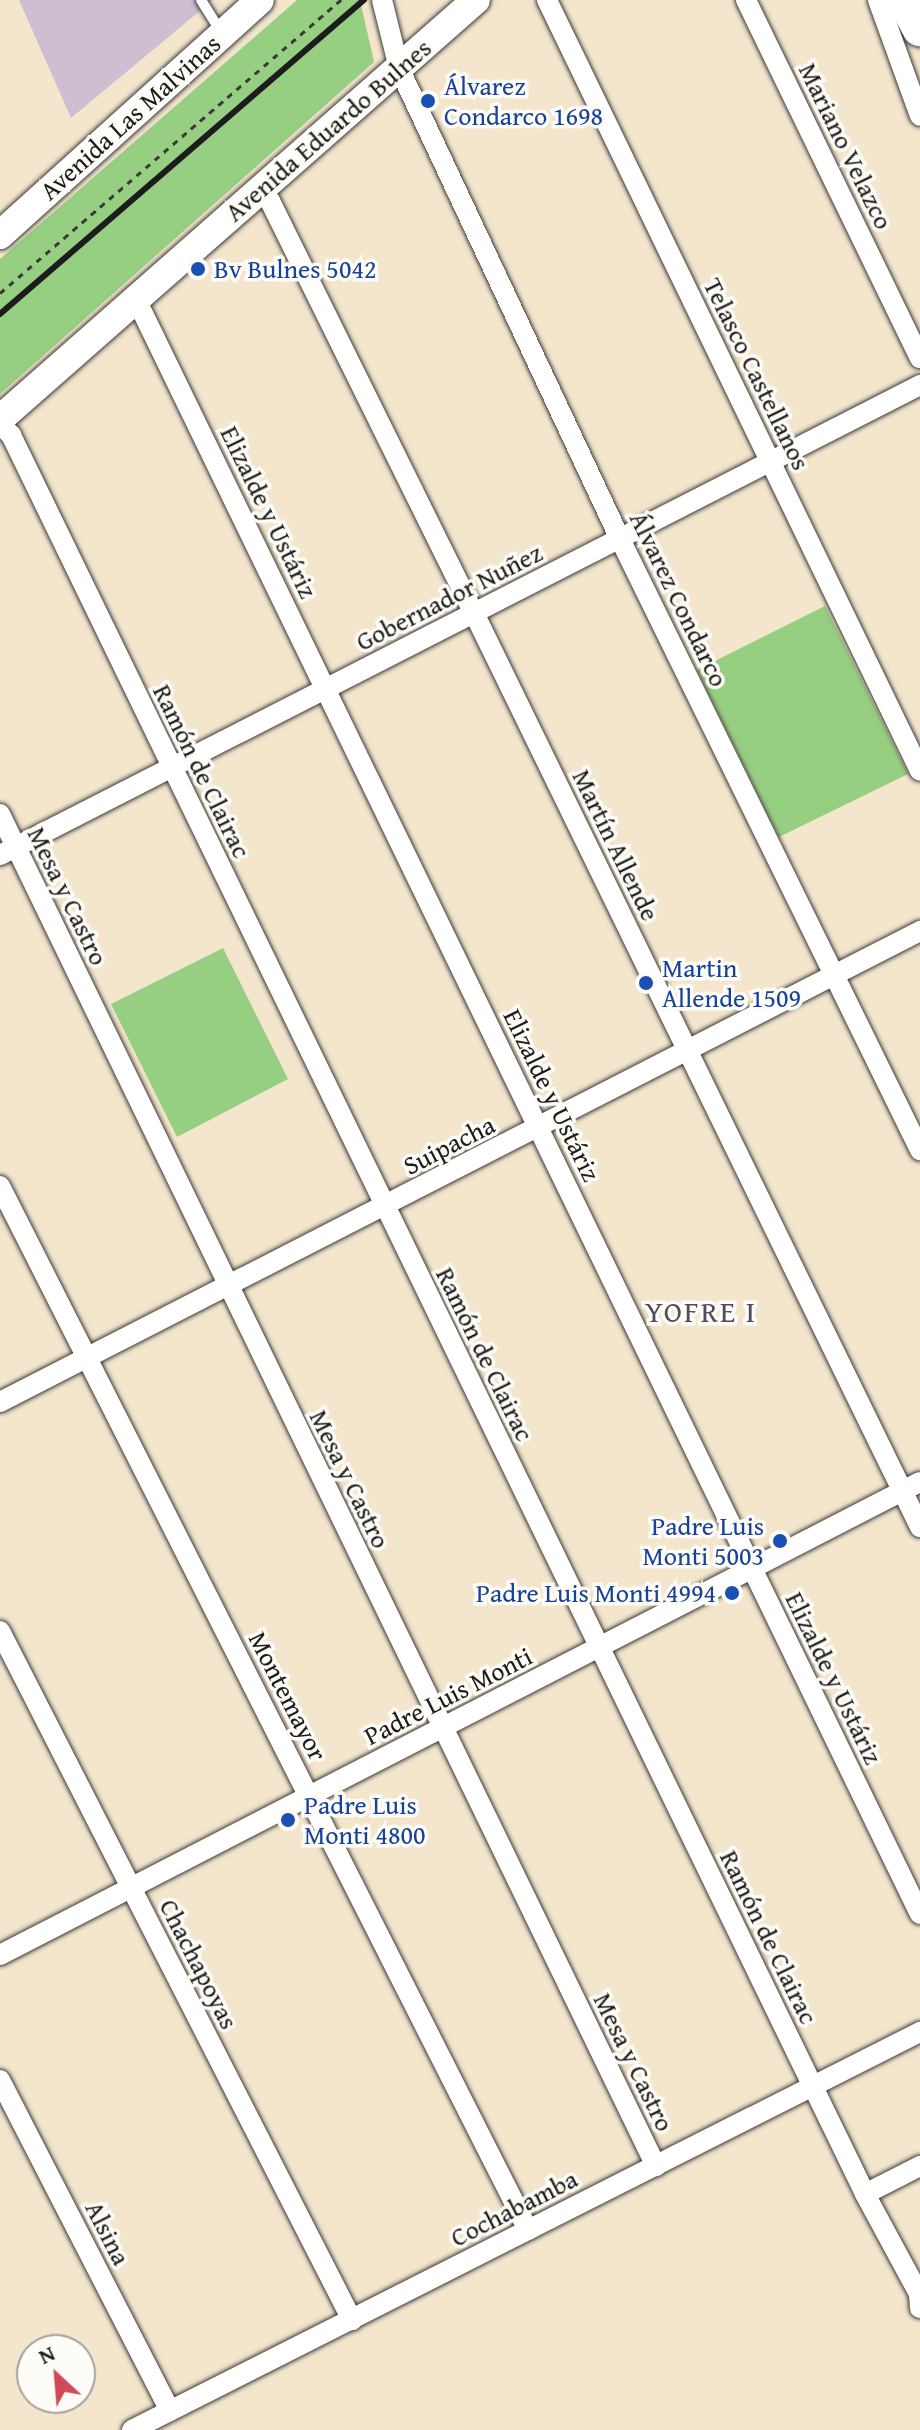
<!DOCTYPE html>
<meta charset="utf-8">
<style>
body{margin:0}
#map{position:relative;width:920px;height:2430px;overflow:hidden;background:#f4e5cd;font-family:"Gentium Book Plus",serif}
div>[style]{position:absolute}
.industrial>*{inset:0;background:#cdbed2}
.green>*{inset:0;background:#97cf82}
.path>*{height:3px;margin-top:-1.5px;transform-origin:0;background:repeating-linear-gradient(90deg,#3c3a37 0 6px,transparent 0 12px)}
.roads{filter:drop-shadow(0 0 2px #3c3a37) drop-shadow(0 0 2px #3c3a37)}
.service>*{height:10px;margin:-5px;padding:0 5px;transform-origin:5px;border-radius:5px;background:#fff}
.minor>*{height:20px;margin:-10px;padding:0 10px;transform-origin:10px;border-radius:10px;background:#fff}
.secondary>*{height:28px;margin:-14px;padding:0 14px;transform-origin:14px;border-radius:14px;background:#fff}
.motorway>*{height:36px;margin:-18px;padding:0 18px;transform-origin:18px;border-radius:18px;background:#fff}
.rail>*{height:6px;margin:-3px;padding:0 3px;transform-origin:3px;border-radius:3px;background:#1c1c1c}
.dots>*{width:22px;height:22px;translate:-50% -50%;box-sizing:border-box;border:4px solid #fdfcf7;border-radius:50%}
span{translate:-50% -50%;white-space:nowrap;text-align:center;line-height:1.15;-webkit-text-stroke:7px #fdfcf7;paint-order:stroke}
.transit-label{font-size:26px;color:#164399}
.left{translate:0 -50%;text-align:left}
.right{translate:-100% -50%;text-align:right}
.street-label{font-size:26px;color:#1c1c1c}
.quarter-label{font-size:30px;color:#514c5b;letter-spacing:2px}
.north{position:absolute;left:16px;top:2334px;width:80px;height:80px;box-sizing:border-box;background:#fdfcf7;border:2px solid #a3a29f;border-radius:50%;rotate:334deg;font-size:22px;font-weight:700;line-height:32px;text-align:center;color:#1c1c1c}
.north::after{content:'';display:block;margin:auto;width:28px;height:36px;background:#d1495b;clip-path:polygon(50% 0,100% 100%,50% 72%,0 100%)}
</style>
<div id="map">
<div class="industrial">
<i style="clip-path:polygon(19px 0,213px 0,71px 118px)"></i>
</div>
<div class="green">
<i style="clip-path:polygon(297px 0,360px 0,374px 62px,0 394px,0 259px)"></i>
<i style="clip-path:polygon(825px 606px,908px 774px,779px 837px,697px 670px)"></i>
<i style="clip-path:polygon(223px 948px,288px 1079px,177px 1137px,111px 1004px)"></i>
</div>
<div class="path">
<i style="left:0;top:293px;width:450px;rotate:-40.7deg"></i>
</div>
<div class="roads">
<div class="service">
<i style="left:201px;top:0;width:38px;rotate:58deg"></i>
</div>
<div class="minor">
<i style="left:382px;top:0;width:70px;rotate:76deg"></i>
<i style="left:399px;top:68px;width:520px;rotate:64.86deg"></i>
<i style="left:620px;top:539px;width:681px;rotate:63.85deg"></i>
<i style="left:547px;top:0;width:856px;rotate:64.18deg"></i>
<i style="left:746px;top:0;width:398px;rotate:64.1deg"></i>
<i style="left:878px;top:0;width:123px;rotate:70.1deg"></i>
<i style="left:260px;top:189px;width:16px;rotate:50deg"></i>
<i style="left:270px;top:201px;width:460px;rotate:63.7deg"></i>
<i style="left:474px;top:613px;width:1017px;rotate:63.99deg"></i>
<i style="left:136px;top:299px;width:1795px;rotate:64.11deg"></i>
<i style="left:0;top:424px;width:16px;rotate:45deg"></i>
<i style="left:11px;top:435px;width:1955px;rotate:64.1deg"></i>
<i style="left:865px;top:2194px;width:114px;rotate:61.6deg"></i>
<i style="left:919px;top:2294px;width:14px;rotate:86deg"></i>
<i style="left:0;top:814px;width:1503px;rotate:64.12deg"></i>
<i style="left:0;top:855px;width:1033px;rotate:-27.06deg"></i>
<i style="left:0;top:1186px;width:1170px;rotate:63.17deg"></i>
<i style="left:0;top:1402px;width:1034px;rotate:-27.11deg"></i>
<i style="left:0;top:1631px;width:774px;rotate:62.94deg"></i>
<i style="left:0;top:1955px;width:1034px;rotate:-27.21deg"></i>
<i style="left:0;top:2080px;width:372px;rotate:62.8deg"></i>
<i style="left:865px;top:2194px;width:62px;rotate:-27deg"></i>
<i style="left:132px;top:2430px;width:883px;rotate:-26.8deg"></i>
</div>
<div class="secondary">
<i style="left:0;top:235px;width:350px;rotate:-42.1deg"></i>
<i style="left:0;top:419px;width:634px;rotate:-41.36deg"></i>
</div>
<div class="motorway">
<i style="left:905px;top:0;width:32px;rotate:62deg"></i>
</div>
</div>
<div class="rail">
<i style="left:0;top:314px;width:481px;rotate:-40.8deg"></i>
</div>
<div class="dots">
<i style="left:428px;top:101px;background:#1a4fb4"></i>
<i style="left:198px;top:269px;background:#1a4fb4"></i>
<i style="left:646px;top:983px;background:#1a4fb4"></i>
<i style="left:780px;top:1541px;background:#1a4fb4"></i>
<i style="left:732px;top:1593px;background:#1a4fb4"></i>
<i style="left:288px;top:1820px;background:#1a4fb4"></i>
</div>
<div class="transit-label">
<span class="left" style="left:444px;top:101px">Álvarez<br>Condarco 1698</span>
<span class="left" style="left:214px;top:269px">Bv Bulnes 5042</span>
<span class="left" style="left:662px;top:983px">Martin<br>Allende 1509</span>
<span class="right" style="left:764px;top:1541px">Padre Luis<br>Monti 5003</span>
<span class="right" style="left:716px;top:1593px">Padre Luis Monti 4994</span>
<span class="left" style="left:304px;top:1820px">Padre Luis<br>Monti 4800</span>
</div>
<div class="street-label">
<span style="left:130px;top:117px;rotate:-42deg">Avenida Las Malvinas</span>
<span style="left:328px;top:130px;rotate:-41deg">Avenida Eduardo Bulnes</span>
<span style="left:846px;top:146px;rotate:64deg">Mariano Velazco</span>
<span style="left:757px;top:374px;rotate:64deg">Telasco Castellanos</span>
<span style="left:269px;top:512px;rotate:64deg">Elizalde y Ustáriz</span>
<span style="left:449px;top:597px;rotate:-27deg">Gobernador Nuñez</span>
<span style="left:679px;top:599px;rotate:64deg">Álvarez Condarco</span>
<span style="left:202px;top:771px;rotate:64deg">Ramón de Clairac</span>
<span style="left:616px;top:845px;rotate:64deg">Martín Allende</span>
<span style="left:68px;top:896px;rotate:64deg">Mesa y Castro</span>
<span style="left:552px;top:1095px;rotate:64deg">Elizalde y Ustáriz</span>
<span style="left:449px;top:1145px;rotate:-27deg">Suipacha</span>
<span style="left:485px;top:1354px;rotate:64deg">Ramón de Clairac</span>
<span style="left:350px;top:1479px;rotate:64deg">Mesa y Castro</span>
<span style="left:834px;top:1678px;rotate:64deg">Elizalde y Ustáriz</span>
<span style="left:288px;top:1696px;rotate:63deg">Montemayor</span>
<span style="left:448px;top:1696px;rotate:-27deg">Padre Luis Monti</span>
<span style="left:769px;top:1937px;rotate:64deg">Ramón de Clairac</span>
<span style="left:199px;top:1964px;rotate:63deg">Chachapoyas</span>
<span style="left:634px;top:2062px;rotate:64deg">Mesa y Castro</span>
<span style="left:514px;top:2208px;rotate:-27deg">Cochabamba</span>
<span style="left:108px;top:2233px;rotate:63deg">Alsina</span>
</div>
<div class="quarter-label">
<span style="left:701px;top:1311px">YOFRE I</span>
</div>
<div class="north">N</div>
</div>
